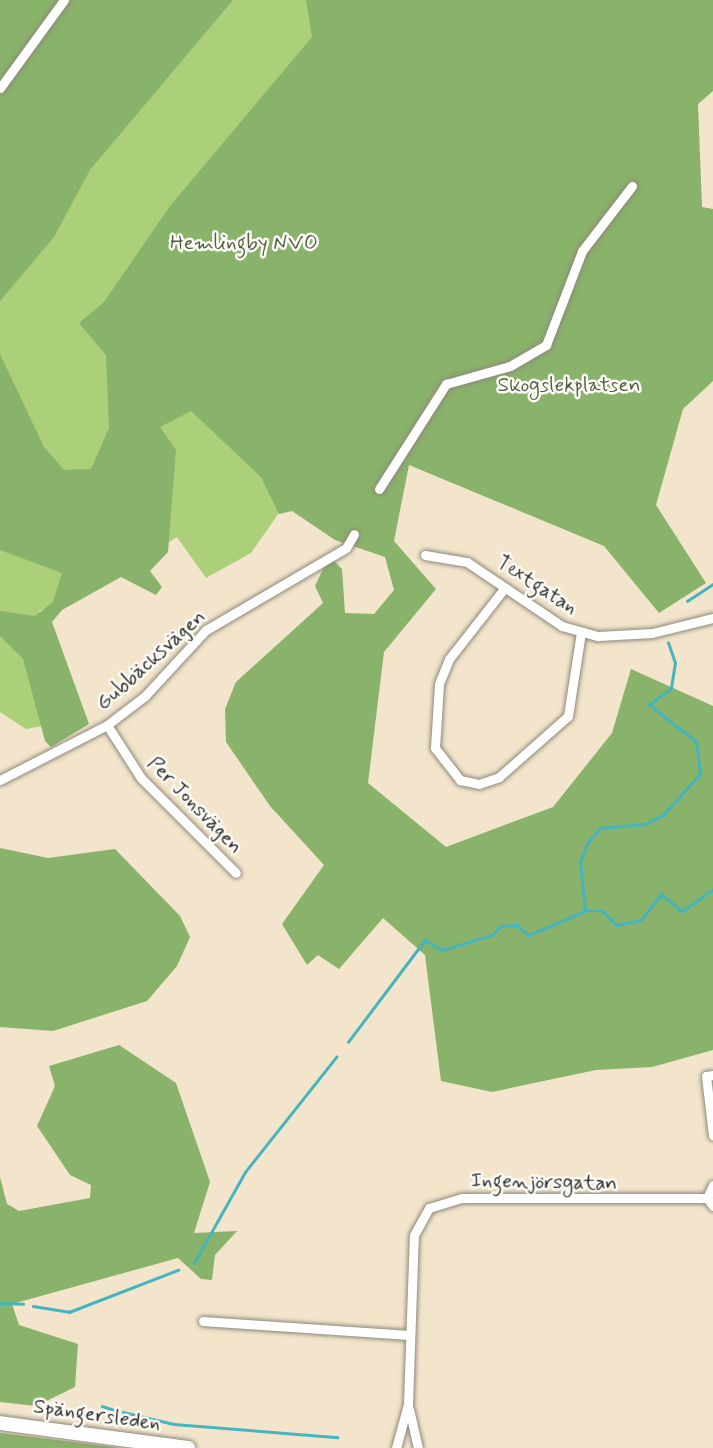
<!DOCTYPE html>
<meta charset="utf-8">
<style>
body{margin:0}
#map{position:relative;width:713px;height:1448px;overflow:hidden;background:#f2e5cb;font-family:Mynerve,sans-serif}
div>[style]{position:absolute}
.green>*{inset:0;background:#acd07a}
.forest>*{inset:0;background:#89b26a}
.stream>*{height:2.5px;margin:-1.25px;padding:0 1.25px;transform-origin:1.25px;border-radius:1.25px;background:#45b4bf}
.roads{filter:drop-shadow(0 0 2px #8e887b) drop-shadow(0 0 2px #8e887b)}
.minor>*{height:9px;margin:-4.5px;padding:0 4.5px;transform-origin:4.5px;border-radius:4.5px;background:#fff}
.primary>*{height:14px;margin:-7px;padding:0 7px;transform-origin:7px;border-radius:7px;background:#fff}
span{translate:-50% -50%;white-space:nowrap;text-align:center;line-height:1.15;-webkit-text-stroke:5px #fdfcf7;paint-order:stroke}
.park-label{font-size:21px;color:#525d43}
.street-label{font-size:21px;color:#2b2b2b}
</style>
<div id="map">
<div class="green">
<i style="clip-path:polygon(0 0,713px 0,290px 497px,251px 553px,206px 578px,177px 537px,87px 593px,39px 611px,87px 718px,26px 729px,0 712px)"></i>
</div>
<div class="forest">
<i style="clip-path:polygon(0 0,233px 0,90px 170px,54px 237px,0 301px)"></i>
<i style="clip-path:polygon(306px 0,713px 0,713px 91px,698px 104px,702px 207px,713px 209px,713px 381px,683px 409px,656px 505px,706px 583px,659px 613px,604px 546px,409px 465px,394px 541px,436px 589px,384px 652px,368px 783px,446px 847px,553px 807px,612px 733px,631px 669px,713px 706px,713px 1050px,652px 1067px,596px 1070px,492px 1092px,441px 1081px,425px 955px,383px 918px,339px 969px,318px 955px,307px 965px,282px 924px,324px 865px,270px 806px,226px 742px,225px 709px,236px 682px,323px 603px,315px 586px,325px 565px,334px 561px,342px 569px,345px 613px,374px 614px,394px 590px,385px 557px,335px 540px,292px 511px,279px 514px,261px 477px,191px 411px,160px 427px,176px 450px,168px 552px,150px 571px,162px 587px,156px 595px,121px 577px,62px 610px,52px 622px,89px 724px,51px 747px,45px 741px,23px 659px,0 636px,0 611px,35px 616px,53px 602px,62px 573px,0 550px,0 354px,44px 447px,64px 470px,91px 469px,109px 428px,106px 355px,79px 323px,104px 302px,170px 206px,312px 37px)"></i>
<i style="clip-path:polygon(0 848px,48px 858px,115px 849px,180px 916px,190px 937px,177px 966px,147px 1001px,53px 1031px,0 1027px)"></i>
<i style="clip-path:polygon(119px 1045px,176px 1083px,210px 1182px,194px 1233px,237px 1231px,215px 1255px,212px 1280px,201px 1279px,178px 1258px,12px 1304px,19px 1325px,78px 1344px,75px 1387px,36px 1406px,0 1402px,0 1177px,7px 1204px,19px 1211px,90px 1198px,91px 1185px,70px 1175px,37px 1126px,55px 1086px,49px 1066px)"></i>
<i style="clip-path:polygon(0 1433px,49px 1439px,120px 1448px,0 1448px)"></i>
</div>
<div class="stream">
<i style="left:687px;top:601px;width:31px;rotate:-33deg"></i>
<i style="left:585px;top:911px;width:49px;rotate:-95.8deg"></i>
<i style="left:580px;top:862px;width:22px;rotate:-68deg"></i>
<i style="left:588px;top:842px;width:18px;rotate:-49deg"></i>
<i style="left:600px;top:828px;width:45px;rotate:-5.1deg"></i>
<i style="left:645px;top:824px;width:20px;rotate:-27deg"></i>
<i style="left:663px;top:815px;width:55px;rotate:-47.9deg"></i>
<i style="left:700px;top:774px;width:32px;rotate:-97deg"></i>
<i style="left:696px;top:742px;width:60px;rotate:-141.8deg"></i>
<i style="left:649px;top:705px;width:28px;rotate:-38deg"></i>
<i style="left:671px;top:688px;width:25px;rotate:-81deg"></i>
<i style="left:675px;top:663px;width:21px;rotate:-109deg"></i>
<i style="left:348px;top:1042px;width:128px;rotate:-53deg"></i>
<i style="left:425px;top:940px;width:20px;rotate:30deg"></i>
<i style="left:442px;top:950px;width:52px;rotate:-16.7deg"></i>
<i style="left:492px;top:935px;width:13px;rotate:-45deg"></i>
<i style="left:501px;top:926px;width:16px;rotate:-4deg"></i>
<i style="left:517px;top:925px;width:16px;rotate:40deg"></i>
<i style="left:529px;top:935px;width:61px;rotate:-23.2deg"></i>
<i style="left:585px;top:911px;width:18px"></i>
<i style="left:603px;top:911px;width:20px;rotate:45deg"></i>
<i style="left:617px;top:925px;width:25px;rotate:-12deg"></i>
<i style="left:641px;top:920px;width:33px;rotate:-52deg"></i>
<i style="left:661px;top:894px;width:27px;rotate:39deg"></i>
<i style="left:682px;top:911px;width:38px;rotate:-35deg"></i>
<i style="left:194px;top:1263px;width:104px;rotate:-60.7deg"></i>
<i style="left:245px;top:1172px;width:147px;rotate:-51.6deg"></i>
<i style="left:0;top:1303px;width:23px;rotate:2deg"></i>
<i style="left:33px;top:1306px;width:36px;rotate:9deg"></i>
<i style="left:69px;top:1312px;width:117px;rotate:-21.1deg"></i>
<i style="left:102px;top:1406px;width:13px;rotate:18deg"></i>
<i style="left:123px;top:1412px;width:52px;rotate:13.2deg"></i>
<i style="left:174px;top:1424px;width:164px;rotate:4.6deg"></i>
</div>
<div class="roads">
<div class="minor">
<i style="left:0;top:88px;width:109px;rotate:-54deg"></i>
<i style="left:379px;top:489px;width:125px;rotate:-57.5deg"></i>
<i style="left:446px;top:384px;width:66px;rotate:-15.7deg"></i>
<i style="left:510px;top:366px;width:42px;rotate:-30.3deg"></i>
<i style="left:546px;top:345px;width:101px;rotate:-69deg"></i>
<i style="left:582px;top:251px;width:82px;rotate:-52.4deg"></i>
<i style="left:425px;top:555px;width:43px;rotate:9.5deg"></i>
<i style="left:467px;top:562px;width:115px;rotate:34deg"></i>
<i style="left:562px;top:626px;width:37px;rotate:16deg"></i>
<i style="left:598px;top:636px;width:54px;rotate:-3.2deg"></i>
<i style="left:652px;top:633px;width:63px;rotate:-13.8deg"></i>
<i style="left:503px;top:590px;width:88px;rotate:128deg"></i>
<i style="left:449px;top:659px;width:27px;rotate:112deg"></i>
<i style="left:439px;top:684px;width:64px;rotate:93.6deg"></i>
<i style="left:435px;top:748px;width:41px;rotate:52deg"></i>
<i style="left:460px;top:780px;width:19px;rotate:12deg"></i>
<i style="left:479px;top:784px;width:21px;rotate:-19deg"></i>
<i style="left:499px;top:777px;width:92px;rotate:-41.5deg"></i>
<i style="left:568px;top:716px;width:85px;rotate:-81.2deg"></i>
<i style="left:107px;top:725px;width:63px;rotate:57.3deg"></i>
<i style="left:141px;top:778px;width:134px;rotate:45deg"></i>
<i style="left:0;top:780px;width:120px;rotate:-27.2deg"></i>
<i style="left:107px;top:725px;width:48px;rotate:-37.3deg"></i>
<i style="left:145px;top:696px;width:90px;rotate:-47.3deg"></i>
<i style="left:206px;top:630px;width:162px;rotate:-30.4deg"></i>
<i style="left:346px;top:548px;width:16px;rotate:-60deg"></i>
<i style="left:713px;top:1075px;width:7px;rotate:172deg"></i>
<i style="left:706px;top:1076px;width:60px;rotate:83.3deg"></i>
<i style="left:713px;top:1185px;width:14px;rotate:115deg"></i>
<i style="left:707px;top:1198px;width:10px;rotate:53deg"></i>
<i style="left:203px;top:1321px;width:206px;rotate:3.9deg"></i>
<i style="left:409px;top:1409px;width:40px;rotate:77deg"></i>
<i style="left:396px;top:1448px;width:46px;rotate:-74.7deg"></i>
<i style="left:408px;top:1404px;width:169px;rotate:-88deg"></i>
<i style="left:414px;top:1235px;width:31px;rotate:-61deg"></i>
<i style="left:429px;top:1208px;width:34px;rotate:-17deg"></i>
<i style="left:462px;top:1198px;width:245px"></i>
</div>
<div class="primary">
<i style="left:0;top:1423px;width:190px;rotate:7.6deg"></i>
</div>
</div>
<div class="park-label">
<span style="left:244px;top:243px">Hemlingby NVO</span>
<span style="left:569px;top:385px">Skogslekplatsen</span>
</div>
<div class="street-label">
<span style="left:537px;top:585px;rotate:33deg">Textgatan</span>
<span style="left:151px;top:660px;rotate:-42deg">Gubbäcksvägen</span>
<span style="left:195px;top:805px;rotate:46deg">Per Jonsvägen</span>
<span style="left:544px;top:1182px;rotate:1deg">Ingenjörsgatan</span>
<span style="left:97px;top:1415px;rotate:8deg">Spängersleden</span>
</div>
</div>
